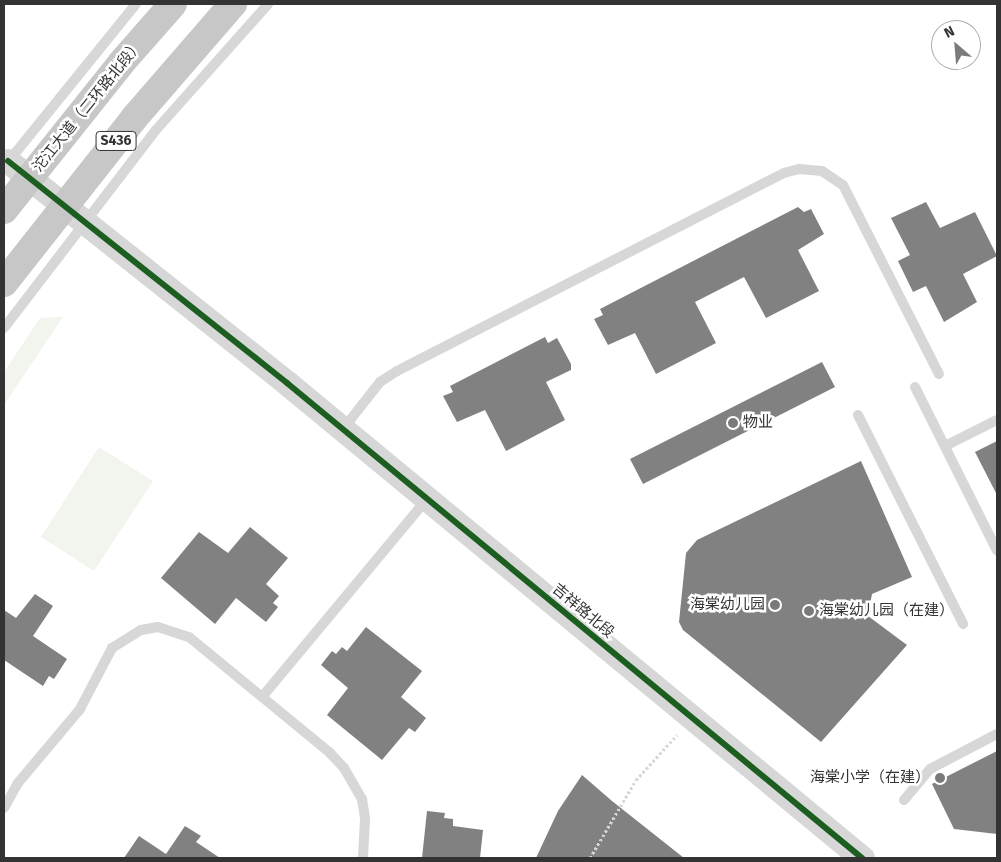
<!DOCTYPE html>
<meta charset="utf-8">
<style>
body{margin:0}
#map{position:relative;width:1001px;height:862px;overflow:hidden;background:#fff;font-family:"Fira Sans","Noto Sans SC",sans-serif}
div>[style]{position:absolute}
.green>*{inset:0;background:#f1f5ed}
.building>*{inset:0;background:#818181}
.path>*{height:3px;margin-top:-1.5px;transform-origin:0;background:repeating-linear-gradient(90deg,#d6d6d6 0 2.5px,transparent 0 5px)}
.service>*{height:10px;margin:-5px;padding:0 5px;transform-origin:5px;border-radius:5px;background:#d7d7d7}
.tertiary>*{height:25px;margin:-12.5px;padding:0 12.5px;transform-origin:12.5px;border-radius:12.5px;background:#d7d7d7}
.trunk>*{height:28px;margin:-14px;padding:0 14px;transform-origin:14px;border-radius:14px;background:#c7c7c7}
.cycleway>*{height:6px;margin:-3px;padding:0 3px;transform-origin:3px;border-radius:3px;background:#1b5e20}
.dots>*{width:14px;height:14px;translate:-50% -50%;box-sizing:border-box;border:2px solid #fff;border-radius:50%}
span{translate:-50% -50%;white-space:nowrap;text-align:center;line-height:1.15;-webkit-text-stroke:5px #fff;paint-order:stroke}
.shield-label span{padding:1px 4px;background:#fff;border:1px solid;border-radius:4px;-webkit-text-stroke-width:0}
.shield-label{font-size:14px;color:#333;font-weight:700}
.street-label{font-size:15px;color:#333}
.poi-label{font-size:15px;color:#333}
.left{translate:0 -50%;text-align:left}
.right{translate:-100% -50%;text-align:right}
.frame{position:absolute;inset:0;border:5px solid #333;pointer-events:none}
.north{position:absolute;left:931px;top:20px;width:50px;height:50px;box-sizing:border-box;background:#fff;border:1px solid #adadad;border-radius:50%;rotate:333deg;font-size:14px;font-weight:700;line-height:20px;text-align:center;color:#333}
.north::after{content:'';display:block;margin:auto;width:18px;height:22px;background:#7a7a7a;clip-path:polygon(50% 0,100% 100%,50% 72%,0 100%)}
</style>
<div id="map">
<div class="green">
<i style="clip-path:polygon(63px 317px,20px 381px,4px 405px,4px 372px,40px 318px)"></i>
<i style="clip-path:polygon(99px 447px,153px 481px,94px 571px,41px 537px)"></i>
</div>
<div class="building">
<i style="clip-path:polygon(926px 202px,940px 228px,975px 212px,997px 256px,963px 274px,977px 302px,944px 322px,926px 286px,913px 292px,898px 261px,910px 255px,891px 218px)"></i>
<i style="clip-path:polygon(798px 207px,804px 212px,811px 209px,824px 234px,798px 250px,819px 291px,766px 318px,744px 277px,695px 302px,716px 343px,656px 374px,635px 333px,608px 345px,594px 319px,603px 315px,600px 309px)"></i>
<i style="clip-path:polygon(545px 337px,548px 343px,557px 338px,571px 364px,571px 370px,546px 382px,565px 420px,506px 451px,485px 410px,457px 422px,443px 396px,453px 392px,450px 386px)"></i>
<i style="clip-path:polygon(822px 362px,835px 387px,643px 484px,630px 459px)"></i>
<i style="clip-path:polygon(997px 441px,997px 495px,975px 452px)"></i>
<i style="clip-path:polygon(861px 461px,912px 577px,872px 594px,868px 616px,907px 645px,821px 742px,683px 630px,679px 622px,686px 553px,697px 540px)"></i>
<i style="clip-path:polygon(250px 527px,288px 558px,266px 584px,279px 596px,273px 603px,278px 607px,266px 622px,236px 598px,215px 624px,161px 578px,199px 532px,228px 553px)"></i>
<i style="clip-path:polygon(35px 594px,53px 606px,33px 636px,67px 659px,54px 679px,49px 676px,43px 686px,4px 660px,4px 610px,16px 618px)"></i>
<i style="clip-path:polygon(366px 627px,422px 671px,401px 697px,426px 718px,415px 732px,409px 728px,382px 760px,327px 715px,348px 688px,321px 665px,332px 651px,336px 654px,342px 647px,347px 651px)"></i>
<i style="clip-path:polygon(997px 751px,997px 834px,954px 829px,932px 784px)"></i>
<i style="clip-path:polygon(582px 775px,612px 801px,684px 858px,536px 858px,558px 811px)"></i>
<i style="clip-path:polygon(427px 811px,445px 813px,444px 818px,453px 819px,453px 826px,483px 830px,480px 858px,422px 858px)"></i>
<i style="clip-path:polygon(185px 826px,201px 836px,196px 842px,220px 858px,124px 858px,139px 836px,166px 854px)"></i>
</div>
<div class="path">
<i style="left:590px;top:858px;width:91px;rotate:-59.5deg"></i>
<i style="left:636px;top:780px;width:61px;rotate:-47.7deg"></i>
</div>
<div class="service">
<i style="left:8px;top:162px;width:203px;rotate:-51deg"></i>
<i style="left:4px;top:328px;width:248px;rotate:-52.5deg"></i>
<i style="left:155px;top:131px;width:170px;rotate:-48.3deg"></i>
<i style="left:915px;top:387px;width:183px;rotate:63.4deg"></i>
<i style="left:858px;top:415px;width:234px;rotate:63.3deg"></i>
<i style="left:343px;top:429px;width:60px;rotate:-51.8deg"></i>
<i style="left:380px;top:382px;width:20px;rotate:-33deg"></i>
<i style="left:397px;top:371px;width:435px;rotate:-27.1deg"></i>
<i style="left:784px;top:173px;width:16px;rotate:-15deg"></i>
<i style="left:799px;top:169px;width:23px;rotate:5deg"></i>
<i style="left:822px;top:171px;width:25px;rotate:34deg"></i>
<i style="left:843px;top:185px;width:212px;rotate:63.1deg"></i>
<i style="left:945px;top:446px;width:58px;rotate:-26.6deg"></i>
<i style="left:262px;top:697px;width:258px;rotate:-50.2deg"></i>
<i style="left:904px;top:800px;width:40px;rotate:-50deg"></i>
<i style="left:930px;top:769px;width:76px;rotate:-27.6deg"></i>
<i style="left:4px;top:808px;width:29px;rotate:-61deg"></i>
<i style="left:18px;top:783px;width:97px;rotate:-50deg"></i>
<i style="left:80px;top:709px;width:69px;rotate:-62.3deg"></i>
<i style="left:112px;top:648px;width:34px;rotate:-32deg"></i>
<i style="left:141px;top:630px;width:17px;rotate:-10deg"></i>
<i style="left:158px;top:627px;width:33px;rotate:18deg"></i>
<i style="left:189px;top:637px;width:183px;rotate:39.4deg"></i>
<i style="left:330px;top:753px;width:21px;rotate:47deg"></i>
<i style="left:344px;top:768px;width:36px;rotate:60deg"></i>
<i style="left:362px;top:799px;width:20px;rotate:81deg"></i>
<i style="left:365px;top:819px;width:39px;rotate:93deg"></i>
</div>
<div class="tertiary">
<i style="left:8px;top:161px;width:357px;rotate:38.5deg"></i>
<i style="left:287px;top:383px;width:746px;rotate:39.56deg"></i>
</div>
<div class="trunk">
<i style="left:4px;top:210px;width:189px;rotate:-51.4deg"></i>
<i style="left:122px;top:62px;width:77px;rotate:-48.7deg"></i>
<i style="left:4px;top:283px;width:211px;rotate:-51.7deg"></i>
<i style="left:135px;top:117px;width:150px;rotate:-49.1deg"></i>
</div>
<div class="cycleway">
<i style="left:8px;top:161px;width:357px;rotate:38.5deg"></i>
<i style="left:287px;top:383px;width:746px;rotate:39.56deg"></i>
</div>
<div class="dots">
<i style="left:733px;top:423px;background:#7a7a7a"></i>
<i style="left:775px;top:605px;background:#7a7a7a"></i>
<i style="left:809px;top:611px;background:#7a7a7a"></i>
<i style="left:940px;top:778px;background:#7a7a7a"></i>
</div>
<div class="shield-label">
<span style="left:116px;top:141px">S436</span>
</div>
<div class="street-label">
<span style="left:88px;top:106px;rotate:-51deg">沱江大道（二环路北段）</span>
<span style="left:583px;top:611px;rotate:40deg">吉祥路北段</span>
</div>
<div class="poi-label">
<span class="left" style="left:743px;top:423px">物业</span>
<span class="right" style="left:765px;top:605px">海棠幼儿园</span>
<span class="left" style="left:819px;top:611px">海棠幼儿园（在建）</span>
<span class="right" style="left:930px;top:778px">海棠小学（在建）</span>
</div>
<div class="frame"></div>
<div class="north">N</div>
</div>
